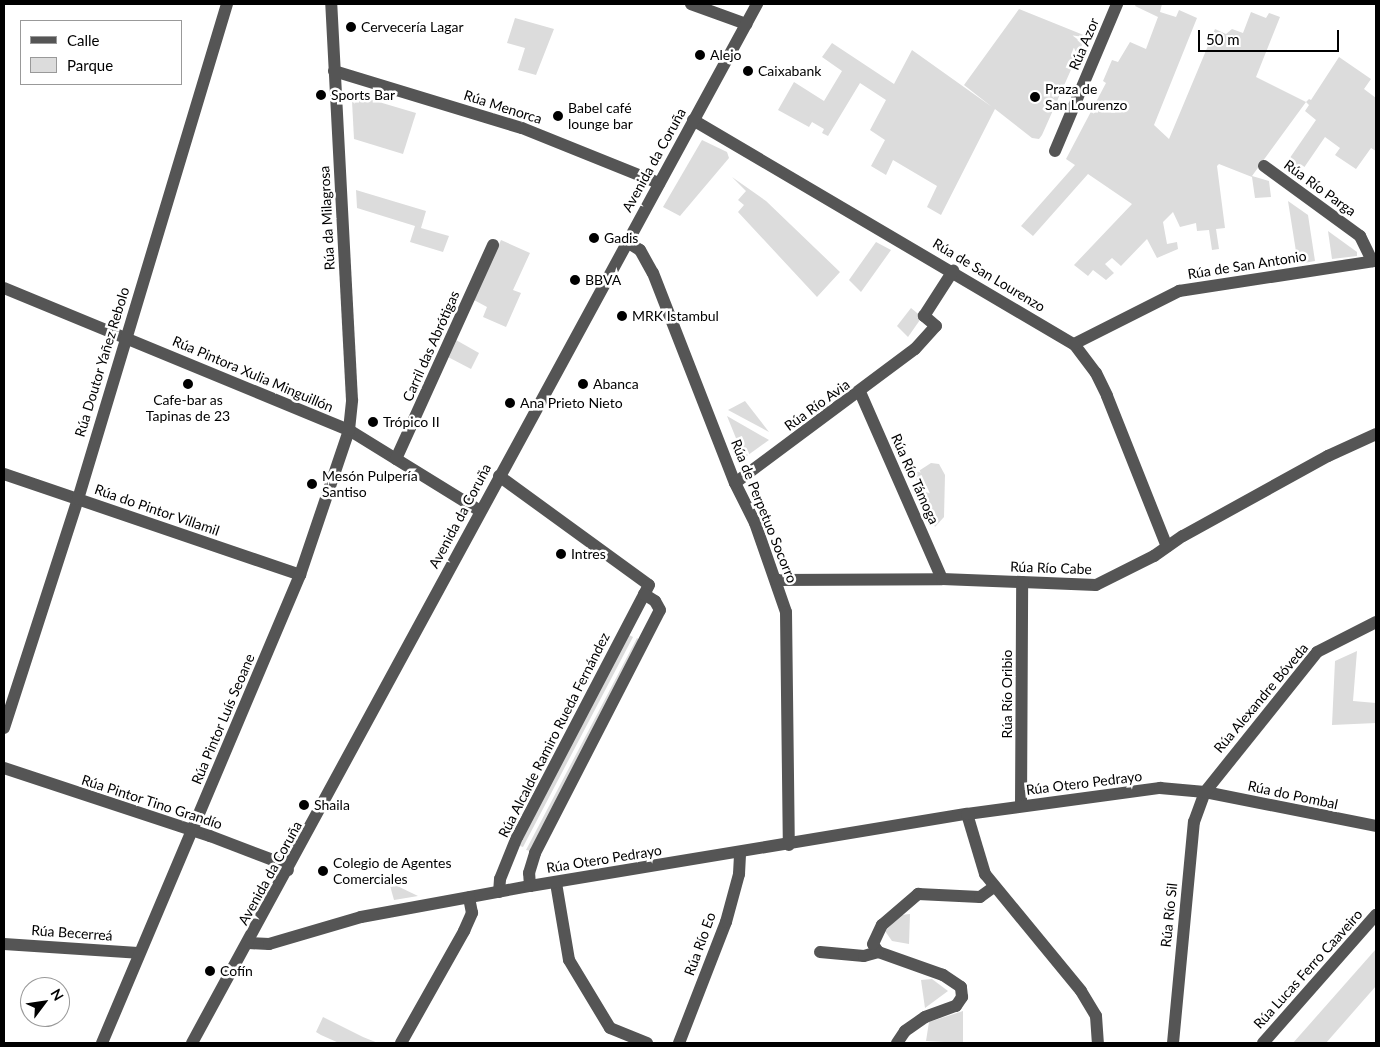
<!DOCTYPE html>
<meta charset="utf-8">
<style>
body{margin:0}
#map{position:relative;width:1380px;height:1047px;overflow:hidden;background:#fff;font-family:Lato,sans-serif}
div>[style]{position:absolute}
.green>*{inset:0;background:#dcdcdc}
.minor>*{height:12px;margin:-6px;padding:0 6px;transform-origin:6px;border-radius:6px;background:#555}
.dots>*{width:14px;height:14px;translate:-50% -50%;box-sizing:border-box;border:2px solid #fff;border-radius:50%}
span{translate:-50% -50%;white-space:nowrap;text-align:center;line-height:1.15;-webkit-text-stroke:5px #fff;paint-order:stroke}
.poi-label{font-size:14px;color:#000}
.left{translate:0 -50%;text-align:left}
.street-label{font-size:14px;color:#000}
.frame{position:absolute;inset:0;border:5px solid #000;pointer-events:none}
.legend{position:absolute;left:20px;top:20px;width:162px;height:65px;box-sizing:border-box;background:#fff;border:1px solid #999;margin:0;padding:6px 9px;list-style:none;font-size:15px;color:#000}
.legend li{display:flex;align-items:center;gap:10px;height:25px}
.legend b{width:25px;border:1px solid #999}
.north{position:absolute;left:20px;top:977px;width:50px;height:50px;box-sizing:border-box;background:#fff;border:1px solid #999;border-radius:50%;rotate:59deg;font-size:14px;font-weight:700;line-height:20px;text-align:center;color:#000}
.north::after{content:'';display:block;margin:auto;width:18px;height:22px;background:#000;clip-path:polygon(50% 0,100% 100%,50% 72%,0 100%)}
.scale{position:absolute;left:1198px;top:30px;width:141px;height:22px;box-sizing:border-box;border:2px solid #000;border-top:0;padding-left:6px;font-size:15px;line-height:18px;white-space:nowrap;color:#000;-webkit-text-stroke:4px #fff;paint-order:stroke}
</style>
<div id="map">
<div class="green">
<i style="clip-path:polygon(1136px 4px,1162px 4px,1160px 12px,1176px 17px,1179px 10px,1197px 18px,1154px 125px,1169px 139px,1215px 29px,1226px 34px,1232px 29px,1243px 33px,1251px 12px,1266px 18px,1269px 13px,1280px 17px,1256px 77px,1306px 102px,1309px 99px,1311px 100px,1339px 57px,1371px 79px,1364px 89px,1376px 98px,1376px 151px,1371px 148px,1356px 169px,1335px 155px,1340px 148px,1325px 137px,1299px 175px,1294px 171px,1285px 165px,1316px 120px,1305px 111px,1309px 105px,1306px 102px,1252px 176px,1269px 181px,1271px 197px,1255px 198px,1252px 177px,1219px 164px,1217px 166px,1225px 228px,1216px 229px,1219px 249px,1212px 250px,1209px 230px,1197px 231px,1196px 223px,1180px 227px,1173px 212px,1163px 222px,1167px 244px,1177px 242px,1178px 249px,1157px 258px,1147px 239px,1121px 266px,1112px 258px,1105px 264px,1114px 273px,1106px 280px,1093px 270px,1088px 276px,1074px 265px,1132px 204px,1088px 174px,1033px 236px,1021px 226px,1075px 165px,1066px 159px,1106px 83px,1103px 81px,1112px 60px,1118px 62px,1130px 42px,1146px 49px,1158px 17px,1135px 6px)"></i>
<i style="clip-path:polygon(1019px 9px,1086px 36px,1042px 135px,1039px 139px,1032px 138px,995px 109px,941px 215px,927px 207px,937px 186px,893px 160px,886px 175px,871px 166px,885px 140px,870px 130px,886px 100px,860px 83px,828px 136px,822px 133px,824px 129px,812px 122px,809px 127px,778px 110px,794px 82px,824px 101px,842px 71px,822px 57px,832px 43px,894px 84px,912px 50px,992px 107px,964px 85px)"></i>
<i style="clip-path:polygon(515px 18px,554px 29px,536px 75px,518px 70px,525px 48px,507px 43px)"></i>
<i style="clip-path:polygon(362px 97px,416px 113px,403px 154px,354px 139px,352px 101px)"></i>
<i style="clip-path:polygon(702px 140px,727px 152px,729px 158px,680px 216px,663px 207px)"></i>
<i style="clip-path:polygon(732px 177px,766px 201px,840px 272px,817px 297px,738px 212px,744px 205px,738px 200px,746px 191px)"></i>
<i style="clip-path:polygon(356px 190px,426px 211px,421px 228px,449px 236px,443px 252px,410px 242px,415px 226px,357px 208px)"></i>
<i style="clip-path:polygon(1288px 201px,1308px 215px,1315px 261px,1298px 264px)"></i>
<i style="clip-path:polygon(1328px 231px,1357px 252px,1357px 256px,1332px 259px)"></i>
<i style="clip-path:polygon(501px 240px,530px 253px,513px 290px,521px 293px,506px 327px,483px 317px,487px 307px,474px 300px)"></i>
<i style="clip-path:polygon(876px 242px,891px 250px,861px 292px,849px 280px)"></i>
<i style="clip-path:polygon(911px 308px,922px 317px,908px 337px,897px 326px)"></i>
<i style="clip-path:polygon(456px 340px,479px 353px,471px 369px,448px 357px)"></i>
<i style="clip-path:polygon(745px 401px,769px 432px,728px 410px)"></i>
<i style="clip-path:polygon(727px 416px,769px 440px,744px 458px)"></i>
<i style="clip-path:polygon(931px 463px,939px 464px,945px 475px,944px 517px,935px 527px,914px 474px)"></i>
<i style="clip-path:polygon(629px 635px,633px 637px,523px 847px,517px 845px)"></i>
<i style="clip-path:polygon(637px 638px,641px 641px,531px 851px,526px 850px)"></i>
<i style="clip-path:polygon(1357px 651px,1353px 701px,1376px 703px,1376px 723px,1332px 725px,1335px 661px)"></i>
<i style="clip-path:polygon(389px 882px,418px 896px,394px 900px)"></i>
<i style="clip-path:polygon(910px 914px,909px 944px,892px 941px,885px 931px,901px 915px)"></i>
<i style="clip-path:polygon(1376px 949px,1376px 986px,1326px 1043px,1293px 1043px)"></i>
<i style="clip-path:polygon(932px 979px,948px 991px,925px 1008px,921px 980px)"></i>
<i style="clip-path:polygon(963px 1011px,963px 1043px,926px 1041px,929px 1022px)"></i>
<i style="clip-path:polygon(323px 1017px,363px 1037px,378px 1043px,339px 1043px,321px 1035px,316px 1032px)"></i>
</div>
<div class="minor">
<i style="left:691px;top:4px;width:59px;rotate:20deg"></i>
<i style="left:334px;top:71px;width:196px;rotate:16.9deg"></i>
<i style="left:522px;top:128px;width:148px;rotate:21.9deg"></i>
<i style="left:693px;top:120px;width:442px;rotate:30.5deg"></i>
<i style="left:1074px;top:344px;width:36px;rotate:53deg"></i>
<i style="left:1096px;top:373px;width:25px;rotate:64deg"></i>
<i style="left:1107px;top:396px;width:162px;rotate:68.3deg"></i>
<i style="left:1055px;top:151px;width:160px;rotate:-67.1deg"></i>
<i style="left:1264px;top:166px;width:119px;rotate:36.1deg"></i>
<i style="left:1360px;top:236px;width:28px;rotate:64deg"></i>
<i style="left:627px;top:242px;width:15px;rotate:32deg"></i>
<i style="left:640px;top:250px;width:26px;rotate:61deg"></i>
<i style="left:653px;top:273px;width:225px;rotate:68.7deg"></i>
<i style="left:735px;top:483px;width:45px;rotate:63.4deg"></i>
<i style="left:755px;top:523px;width:94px;rotate:70.8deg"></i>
<i style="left:786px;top:612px;width:233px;rotate:89.3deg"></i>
<i style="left:4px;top:288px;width:373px;rotate:22.4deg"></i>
<i style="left:349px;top:430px;width:154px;rotate:31.7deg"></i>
<i style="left:1074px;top:344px;width:118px;rotate:-26.8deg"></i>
<i style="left:1179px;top:291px;width:199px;rotate:-8.7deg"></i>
<i style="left:860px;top:392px;width:204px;rotate:66.3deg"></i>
<i style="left:396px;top:459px;width:235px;rotate:-65.6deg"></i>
<i style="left:4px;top:474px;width:313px;rotate:18.8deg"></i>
<i style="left:499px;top:476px;width:185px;rotate:36deg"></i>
<i style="left:649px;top:585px;width:284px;rotate:117.6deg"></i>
<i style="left:517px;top:837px;width:45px;rotate:112deg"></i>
<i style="left:500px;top:879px;width:13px;rotate:94deg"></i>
<i style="left:735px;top:483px;width:224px;rotate:-36.7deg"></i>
<i style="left:915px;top:349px;width:31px;rotate:-48deg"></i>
<i style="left:936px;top:326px;width:16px;rotate:-140deg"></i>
<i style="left:924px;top:316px;width:54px;rotate:-57.2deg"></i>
<i style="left:777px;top:580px;width:165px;rotate:-0.3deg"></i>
<i style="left:942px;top:579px;width:154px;rotate:2.2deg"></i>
<i style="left:1096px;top:585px;width:65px;rotate:-26.6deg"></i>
<i style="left:1154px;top:556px;width:35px;rotate:-35deg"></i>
<i style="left:1183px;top:536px;width:166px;rotate:-28.9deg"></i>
<i style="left:1328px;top:456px;width:53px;rotate:-24.6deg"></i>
<i style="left:4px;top:728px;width:241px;rotate:-72.1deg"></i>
<i style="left:78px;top:499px;width:517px;rotate:-73.25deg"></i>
<i style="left:4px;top:768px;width:217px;rotate:18.3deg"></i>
<i style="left:210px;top:836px;width:67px;rotate:20.9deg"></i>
<i style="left:273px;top:860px;width:18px;rotate:34deg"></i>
<i style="left:1021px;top:806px;width:224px;rotate:-89.7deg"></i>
<i style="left:967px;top:814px;width:63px;rotate:73.3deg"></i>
<i style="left:985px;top:874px;width:151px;rotate:50.6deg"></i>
<i style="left:1081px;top:991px;width:29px;rotate:59deg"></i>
<i style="left:1096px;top:1016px;width:27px;rotate:86deg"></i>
<i style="left:556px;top:883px;width:78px;rotate:80.4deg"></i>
<i style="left:569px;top:960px;width:79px;rotate:58.9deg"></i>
<i style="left:610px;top:1028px;width:40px;rotate:22deg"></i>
<i style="left:530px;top:886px;width:13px;rotate:-94deg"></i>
<i style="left:529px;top:873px;width:21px;rotate:-73deg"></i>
<i style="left:535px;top:853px;width:273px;rotate:-62.8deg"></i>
<i style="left:660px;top:610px;width:10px;rotate:-119deg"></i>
<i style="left:655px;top:601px;width:13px;rotate:-148deg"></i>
<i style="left:249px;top:943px;width:20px;rotate:3deg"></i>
<i style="left:269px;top:944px;width:96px;rotate:-16.4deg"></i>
<i style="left:361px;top:917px;width:172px;rotate:-10.4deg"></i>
<i style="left:530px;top:886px;width:443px;rotate:-9.4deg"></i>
<i style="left:967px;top:814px;width:195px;rotate:-7.7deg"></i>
<i style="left:1160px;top:788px;width:45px;rotate:5.1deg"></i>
<i style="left:1205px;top:792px;width:174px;rotate:11.2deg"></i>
<i style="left:4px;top:944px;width:134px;rotate:3.8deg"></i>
<i style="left:820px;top:952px;width:44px;rotate:5.2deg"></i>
<i style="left:864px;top:956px;width:15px;rotate:-16deg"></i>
<i style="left:102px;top:1043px;width:508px;rotate:-67.07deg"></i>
<i style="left:300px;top:575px;width:153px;rotate:-71.3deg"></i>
<i style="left:349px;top:430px;width:30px;rotate:-84deg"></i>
<i style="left:352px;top:400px;width:397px;rotate:-93deg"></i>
<i style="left:192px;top:1043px;width:1183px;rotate:-61.46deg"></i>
<i style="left:401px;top:1043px;width:129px;rotate:-60.6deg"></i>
<i style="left:464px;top:931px;width:20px;rotate:-66deg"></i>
<i style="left:472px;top:913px;width:16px;rotate:-101deg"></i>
<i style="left:679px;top:1043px;width:130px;rotate:-68.8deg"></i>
<i style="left:726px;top:922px;width:50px;rotate:-74.8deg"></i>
<i style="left:739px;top:874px;width:22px;rotate:-87deg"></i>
<i style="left:897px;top:1043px;width:14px;rotate:-56deg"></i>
<i style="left:905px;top:1031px;width:24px;rotate:-35deg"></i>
<i style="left:925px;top:1017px;width:33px;rotate:-20deg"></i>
<i style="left:956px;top:1006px;width:11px;rotate:-56deg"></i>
<i style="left:962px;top:997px;width:10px;rotate:-96deg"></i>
<i style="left:961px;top:987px;width:22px;rotate:-146deg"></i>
<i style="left:943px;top:975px;width:69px;rotate:-160.5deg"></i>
<i style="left:878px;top:952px;width:9px;rotate:-122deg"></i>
<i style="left:873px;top:944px;width:21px;rotate:-65deg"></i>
<i style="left:882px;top:925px;width:48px;rotate:-40.7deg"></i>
<i style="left:918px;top:894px;width:62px;rotate:2.8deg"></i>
<i style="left:980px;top:897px;width:17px;rotate:-36deg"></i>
<i style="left:1173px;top:1043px;width:222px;rotate:-84.6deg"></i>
<i style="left:1194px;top:822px;width:32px;rotate:-70deg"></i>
<i style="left:1205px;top:792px;width:179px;rotate:-51.3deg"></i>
<i style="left:1317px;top:652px;width:66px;rotate:-27deg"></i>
<i style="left:1263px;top:1043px;width:171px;rotate:-48.6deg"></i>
</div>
<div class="dots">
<i style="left:351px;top:27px;background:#000"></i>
<i style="left:700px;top:55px;background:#000"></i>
<i style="left:748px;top:71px;background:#000"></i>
<i style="left:321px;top:95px;background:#000"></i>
<i style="left:1035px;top:97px;background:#000"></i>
<i style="left:558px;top:116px;background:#000"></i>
<i style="left:594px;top:238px;background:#000"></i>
<i style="left:575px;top:280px;background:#000"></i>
<i style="left:622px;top:316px;background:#000"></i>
<i style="left:188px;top:384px;background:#000"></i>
<i style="left:583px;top:384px;background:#000"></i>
<i style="left:510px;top:403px;background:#000"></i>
<i style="left:373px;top:422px;background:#000"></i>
<i style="left:312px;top:484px;background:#000"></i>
<i style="left:561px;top:554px;background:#000"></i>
<i style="left:304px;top:805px;background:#000"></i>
<i style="left:323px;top:871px;background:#000"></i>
<i style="left:210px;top:971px;background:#000"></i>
</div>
<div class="poi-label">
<span class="left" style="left:361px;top:27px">Cervecería Lagar</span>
<span class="left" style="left:710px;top:55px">Alejo</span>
<span class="left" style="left:758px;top:71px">Caixabank</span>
<span class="left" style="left:1045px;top:97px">Praza de<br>San Lourenzo</span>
<span class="left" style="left:331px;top:95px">Sports Bar</span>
<span class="left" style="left:568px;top:116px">Babel café<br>lounge bar</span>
<span class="left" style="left:604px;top:238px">Gadis</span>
<span class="left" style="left:585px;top:280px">BBVA</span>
<span class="left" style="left:632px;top:316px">MRK Istambul</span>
<span class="left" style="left:593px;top:384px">Abanca</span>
<span style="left:188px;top:408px">Cafe-bar as<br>Tapinas de 23</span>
<span class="left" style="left:520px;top:403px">Ana Prieto Nieto</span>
<span class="left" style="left:383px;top:422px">Trópico II</span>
<span class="left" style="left:322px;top:484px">Mesón Pulpería<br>Santiso</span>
<span class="left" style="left:571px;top:554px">Intres</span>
<span class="left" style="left:314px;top:805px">Shaila</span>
<span class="left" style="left:333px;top:871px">Colegio de Agentes<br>Comerciales</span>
<span class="left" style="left:220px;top:971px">Cofín</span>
</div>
<div class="street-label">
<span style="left:1084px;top:44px;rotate:-67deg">Rúa Azor</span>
<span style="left:503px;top:107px;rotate:18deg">Rúa Menorca</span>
<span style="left:654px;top:160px;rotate:-61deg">Avenida da Coruña</span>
<span style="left:1320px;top:188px;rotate:36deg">Rúa Río Parga</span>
<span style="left:327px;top:218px;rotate:-93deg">Rúa da Milagrosa</span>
<span style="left:1247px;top:265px;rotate:-9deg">Rúa de San Antonio</span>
<span style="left:989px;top:275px;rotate:31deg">Rúa de San Lourenzo</span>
<span style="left:431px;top:346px;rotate:-66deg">Carril das Abrótigas</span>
<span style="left:102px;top:362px;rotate:-73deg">Rúa Doutor Yañez Rebolo</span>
<span style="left:253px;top:374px;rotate:23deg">Rúa Pintora Xulia Minguillón</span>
<span style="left:817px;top:405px;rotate:-36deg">Rúa Río Avia</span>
<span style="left:915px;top:479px;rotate:66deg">Rúa Río Támoga</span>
<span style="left:157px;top:510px;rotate:19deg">Rúa do Pintor Villamil</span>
<span style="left:764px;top:511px;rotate:68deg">Rúa de Perpetuo Socorro</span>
<span style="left:460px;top:516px;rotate:-62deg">Avenida da Coruña</span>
<span style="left:1051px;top:568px;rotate:2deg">Rúa Río Cabe</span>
<span style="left:1007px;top:694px;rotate:-90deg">Rúa Río Oribio</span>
<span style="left:1261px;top:698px;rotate:-50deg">Rúa Alexandre Bóveda</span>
<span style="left:223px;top:719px;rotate:-67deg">Rúa Pintor Luís Seoane</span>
<span style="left:554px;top:735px;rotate:-63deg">Rúa Alcalde Ramiro Rueda Fernández</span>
<span style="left:1084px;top:783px;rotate:-7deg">Rúa Otero Pedrayo</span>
<span style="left:1293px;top:795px;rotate:12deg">Rúa do Pombal</span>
<span style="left:152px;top:802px;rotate:18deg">Rúa Pintor Tino Grandío</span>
<span style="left:604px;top:859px;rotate:-9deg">Rúa Otero Pedrayo</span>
<span style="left:270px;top:873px;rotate:-61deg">Avenida da Coruña</span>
<span style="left:1169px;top:915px;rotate:-84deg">Rúa Río Sil</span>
<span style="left:72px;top:933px;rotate:4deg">Rúa Becerreá</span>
<span style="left:700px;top:944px;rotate:-70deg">Rúa Río Eo</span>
<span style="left:1308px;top:969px;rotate:-48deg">Rúa Lucas Ferro Caaveiro</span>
</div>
<div class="frame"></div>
<ul class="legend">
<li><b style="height:6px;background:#555"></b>Calle</li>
<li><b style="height:14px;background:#dcdcdc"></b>Parque</li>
</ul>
<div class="north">N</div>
<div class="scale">50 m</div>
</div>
